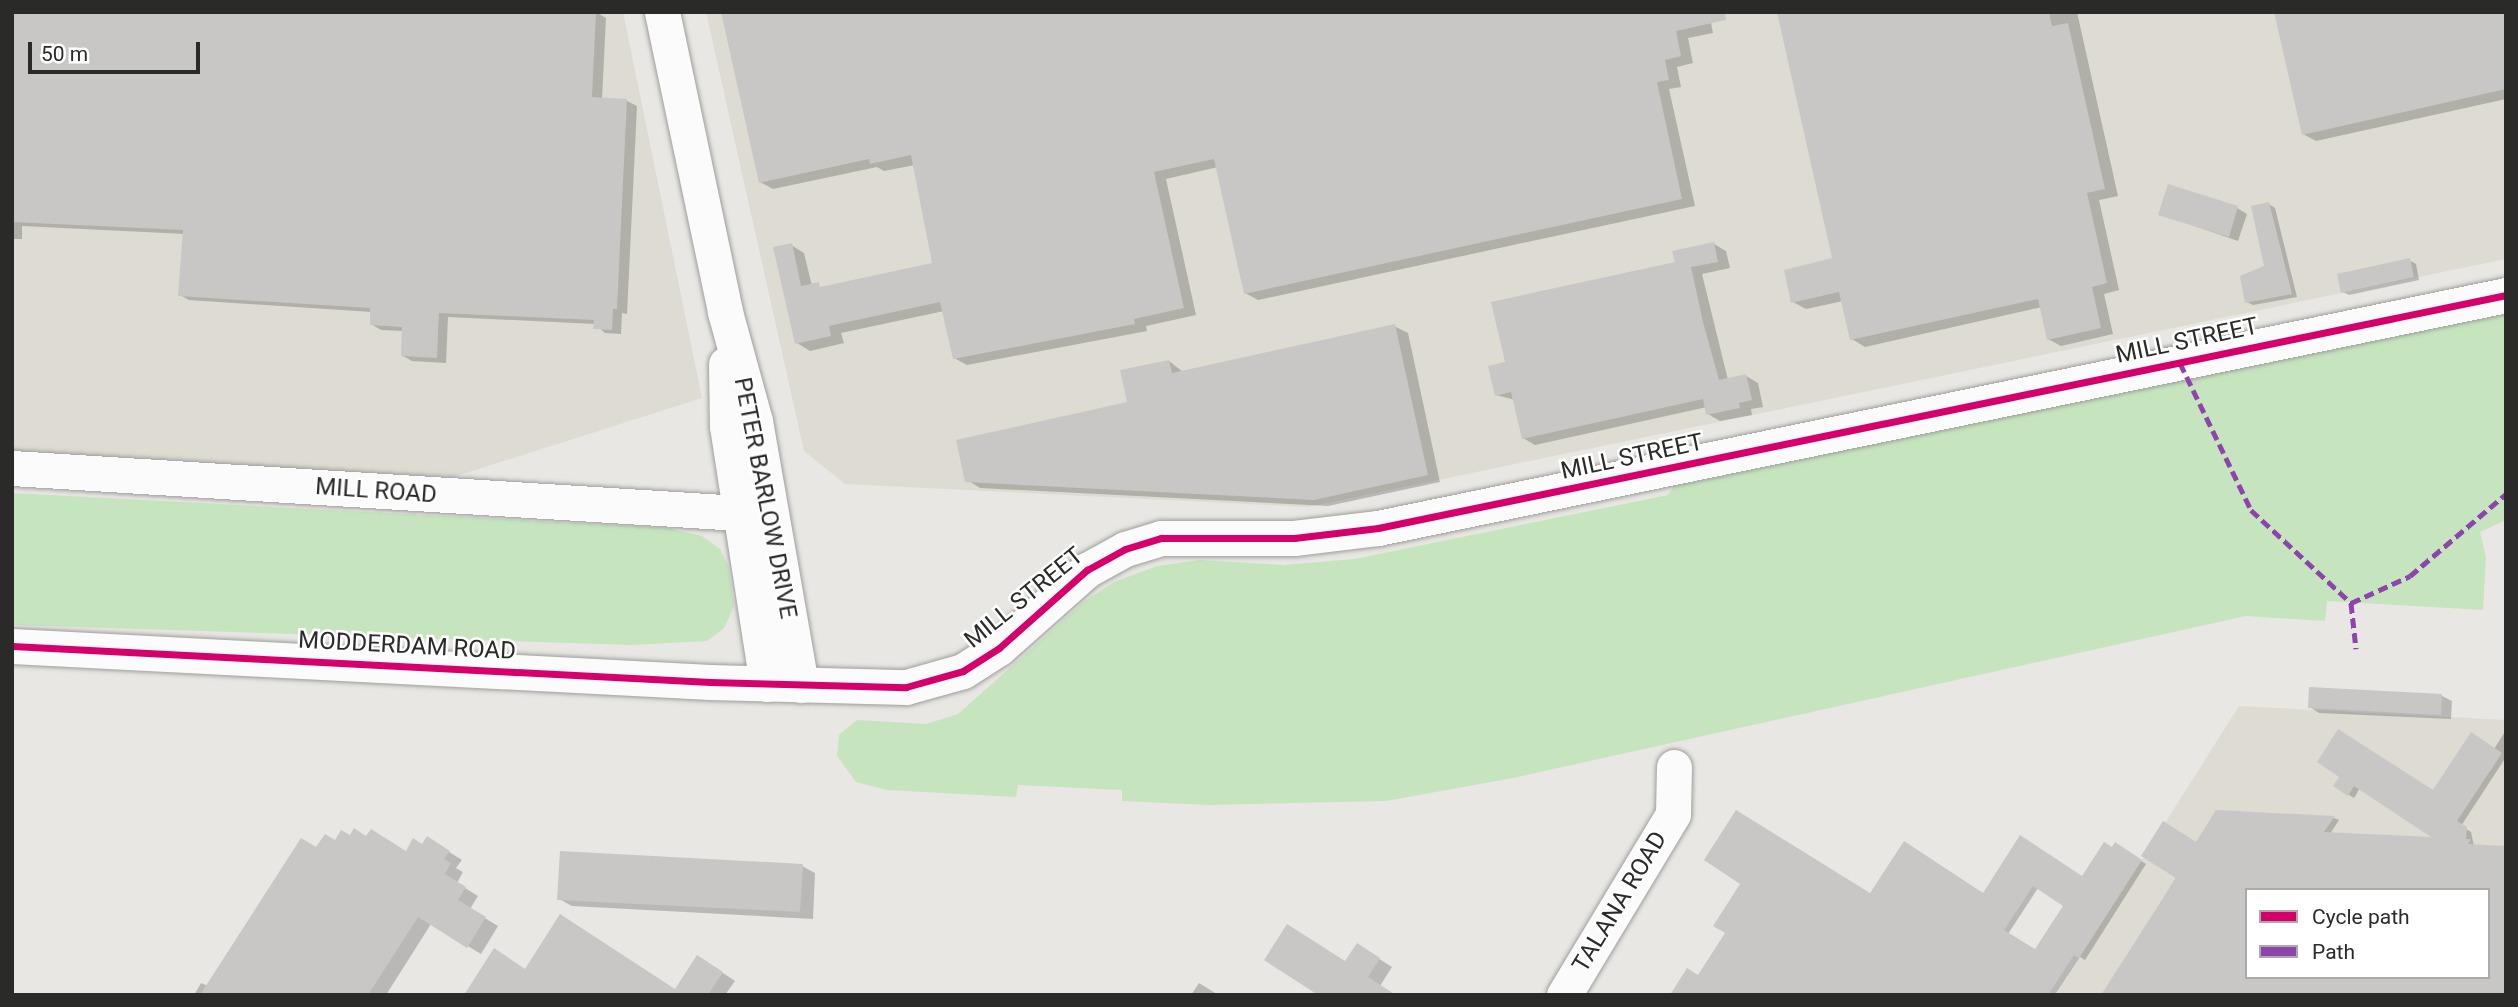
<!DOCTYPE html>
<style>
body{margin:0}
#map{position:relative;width:2518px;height:1007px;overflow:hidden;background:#e8e7e4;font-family:Roboto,sans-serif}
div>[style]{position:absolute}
.built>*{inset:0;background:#dddbd2}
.green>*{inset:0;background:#c6e5bf}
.shadow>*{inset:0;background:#0003}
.building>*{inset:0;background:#c8c7c6}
.roads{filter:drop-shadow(0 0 2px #9e9e9c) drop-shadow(0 0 2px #9e9e9c)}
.minor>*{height:35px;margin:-17.5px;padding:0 17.5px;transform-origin:17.5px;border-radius:17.5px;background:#fcfbfb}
.quiet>*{height:5px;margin-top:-2.5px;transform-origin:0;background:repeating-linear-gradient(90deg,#8e44ad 0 10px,transparent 0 15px)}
.cycleway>*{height:7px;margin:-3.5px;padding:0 3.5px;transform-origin:3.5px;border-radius:3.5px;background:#d6006c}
span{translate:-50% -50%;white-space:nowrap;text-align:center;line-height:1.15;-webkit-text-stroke:5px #fff;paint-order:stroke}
.street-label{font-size:24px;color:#2a2a28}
.frame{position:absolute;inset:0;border:14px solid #2a2a28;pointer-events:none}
.legend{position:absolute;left:2245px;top:888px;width:245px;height:91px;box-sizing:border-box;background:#fff;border:2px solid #aaaaa9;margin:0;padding:9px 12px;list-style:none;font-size:21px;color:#2a2a28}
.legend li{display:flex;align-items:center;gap:14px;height:35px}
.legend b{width:35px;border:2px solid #aaaaa9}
.scale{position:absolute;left:28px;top:42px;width:172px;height:32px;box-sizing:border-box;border:4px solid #2a2a28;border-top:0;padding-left:9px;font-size:21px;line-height:24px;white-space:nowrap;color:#2a2a28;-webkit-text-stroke:5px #fff;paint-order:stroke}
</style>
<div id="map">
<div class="built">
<i style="clip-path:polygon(12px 12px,623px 12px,702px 398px,422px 487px,12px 462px)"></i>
<i style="clip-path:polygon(706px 12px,2506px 12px,2506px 259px,1308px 507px,845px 484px,804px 451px)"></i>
<i style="clip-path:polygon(evenodd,2239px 706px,2506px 720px,2506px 995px,2056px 995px,2239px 706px,2247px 890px,2488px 890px,2488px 977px,2247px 977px,2247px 890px)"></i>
</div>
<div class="green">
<i style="clip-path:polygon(2506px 311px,2506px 520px,2480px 532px,2486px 557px,2483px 610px,2327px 601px,2325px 621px,2246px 616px,1513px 778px,1386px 801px,1209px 805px,1122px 801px,1122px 790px,1018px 785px,1016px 797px,887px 790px,856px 782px,837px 756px,839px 735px,857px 720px,926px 724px,958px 714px,1085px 601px,1114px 582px,1157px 566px,1199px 560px,1283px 565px,1354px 559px,1668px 495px,1674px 486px)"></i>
<i style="clip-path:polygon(12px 493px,667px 528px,702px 536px,720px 549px,728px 565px,734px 606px,724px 628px,707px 641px,632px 645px,12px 625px)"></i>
</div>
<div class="shadow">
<i style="clip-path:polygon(12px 12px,596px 12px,606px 18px,602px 99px,627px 101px,637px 106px,627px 314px,622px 313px,621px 334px,605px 333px,595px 324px,448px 317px,446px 363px,412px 361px,403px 356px,404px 331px,381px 330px,371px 324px,372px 312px,189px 300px,180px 295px,185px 234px,22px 226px,22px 239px,12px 239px)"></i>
<i style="clip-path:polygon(723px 12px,1709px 12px,1713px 33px,1688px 38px,1693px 63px,1677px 67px,1681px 87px,1669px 89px,1695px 206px,1258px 300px,1245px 293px,1218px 167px,1166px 179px,1196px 315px,1146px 326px,1147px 331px,967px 365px,954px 358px,944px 311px,841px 333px,844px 343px,810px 351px,797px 343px,791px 245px,804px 253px,812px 286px,825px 288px,934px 264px,915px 165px,884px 171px,877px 167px,773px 189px,760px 182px)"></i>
<i style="clip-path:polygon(1779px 12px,2077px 12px,2118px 196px,2099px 200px,2119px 290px,2104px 294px,2113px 334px,2061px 346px,2048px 339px,2042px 307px,1865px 347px,1852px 339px,1843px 301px,1806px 309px,1793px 302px,1834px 260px)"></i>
<i style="clip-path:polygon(2506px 12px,2506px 99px,2316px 141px,2303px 134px)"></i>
<i style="clip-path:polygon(2269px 204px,2275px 208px,2297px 297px,2253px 305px,2247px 302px,2266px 267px)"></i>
<i style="clip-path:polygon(2237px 208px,2247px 214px,2238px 241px,2160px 214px)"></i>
<i style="clip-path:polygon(1714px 244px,1726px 251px,1730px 268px,1702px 274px,1728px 380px,1746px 376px,1758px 383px,1763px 407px,1751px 409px,1752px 415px,1720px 421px,1708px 414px,1707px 407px,1535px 445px,1523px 438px,1515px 400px,1496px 395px,1507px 363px)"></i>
<i style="clip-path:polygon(2409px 260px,2416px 264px,2419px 280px,2349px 295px,2343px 292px)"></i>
<i style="clip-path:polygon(1394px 326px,1408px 333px,1440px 482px,1328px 506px,980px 488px,967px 480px,1129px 404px,1169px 361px,1183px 372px)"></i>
<i style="clip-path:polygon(2311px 688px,2442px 696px,2452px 701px,2451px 719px,2319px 713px,2310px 707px)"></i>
<i style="clip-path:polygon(evenodd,2506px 730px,2506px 757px,2461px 826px,2471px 832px,2474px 846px,2506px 848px,2506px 995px,2103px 995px,2217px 812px,2334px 818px,2339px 820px,2330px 834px,2438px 839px,2360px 788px,2354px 798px,2335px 786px,2341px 776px,2434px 792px,2494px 749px,2506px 730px,2247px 890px,2488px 890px,2488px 977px,2247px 977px,2247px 890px)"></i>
<i style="clip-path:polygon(350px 837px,367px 838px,406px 853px,423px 846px,440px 846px,462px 860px,456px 868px,463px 872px,457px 883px,478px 896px,470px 909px,498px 926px,481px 954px,431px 924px,386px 995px,194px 995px,201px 983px,208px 986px,317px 849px)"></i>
<i style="clip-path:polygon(evenodd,2020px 838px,2083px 878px,2116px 844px,2146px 864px,2085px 960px,2080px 957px,2055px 995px,1680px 995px,1699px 977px,1871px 895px,1983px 895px,2020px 838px,2038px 888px,2065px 905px,2035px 951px,2008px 934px,2038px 888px)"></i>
<i style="clip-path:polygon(802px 866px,815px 873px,813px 919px,572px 906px,559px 899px)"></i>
<i style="clip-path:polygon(1370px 953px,1392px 967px,1380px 986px,1346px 963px)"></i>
<i style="clip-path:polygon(711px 965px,735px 981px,725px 995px,466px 995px,526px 970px,676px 990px)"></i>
<i style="clip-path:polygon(1199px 983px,1212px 991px,1218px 995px,1191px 995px)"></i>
</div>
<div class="building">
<i style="clip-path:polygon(12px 12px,596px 12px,592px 97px,627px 99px,617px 309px,613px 309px,612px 330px,593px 329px,594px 320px,439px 313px,437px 358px,401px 356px,402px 327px,370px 325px,370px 308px,178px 296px,183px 230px,12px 222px)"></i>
<i style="clip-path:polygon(721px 12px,1725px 12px,1726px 20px,1676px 31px,1681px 56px,1665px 60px,1669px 80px,1657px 82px,1682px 199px,1244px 294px,1214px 159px,1154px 172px,1184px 308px,1134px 319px,1135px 324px,953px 359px,940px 302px,829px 326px,831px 336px,795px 344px,773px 247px,792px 243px,801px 286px,819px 282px,820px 287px,932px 263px,911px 155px,870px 164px,869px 159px,759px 183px)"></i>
<i style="clip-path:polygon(1777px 12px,2049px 12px,2052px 26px,2068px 23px,2105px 189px,2087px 193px,2107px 283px,2092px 287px,2101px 328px,2047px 340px,2038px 299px,1850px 340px,1839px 292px,1791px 303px,1784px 270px,1832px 258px)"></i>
<i style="clip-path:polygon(2274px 12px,2506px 12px,2506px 89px,2302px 135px)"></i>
<i style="clip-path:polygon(2168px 184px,2238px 206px,2229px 237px,2158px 215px)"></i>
<i style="clip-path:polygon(2269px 202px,2292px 294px,2245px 303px,2240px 276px,2264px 266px,2251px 206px)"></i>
<i style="clip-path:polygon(1714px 242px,1718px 262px,1691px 267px,1703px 322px,1719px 380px,1746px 374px,1752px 400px,1739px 403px,1740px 408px,1706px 415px,1703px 399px,1522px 439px,1511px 392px,1495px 396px,1488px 366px,1505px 362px,1491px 302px,1675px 262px,1672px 251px)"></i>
<i style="clip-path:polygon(2410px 258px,2414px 277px,2341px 293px,2337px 274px)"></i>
<i style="clip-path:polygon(1395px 324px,1428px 475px,1314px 500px,965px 482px,956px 440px,1127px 402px,1120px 370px,1169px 360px,1172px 373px)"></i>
<i style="clip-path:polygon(2309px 687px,2442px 694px,2441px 715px,2308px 708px)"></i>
<i style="clip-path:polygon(evenodd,2338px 729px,2433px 790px,2471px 732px,2502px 753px,2457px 821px,2467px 827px,2466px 839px,2471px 839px,2468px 844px,2506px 846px,2506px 995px,2101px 995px,2176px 878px,2141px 856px,2163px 821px,2196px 842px,2216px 810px,2335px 816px,2324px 832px,2431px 837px,2354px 786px,2348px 796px,2333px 786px,2339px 777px,2317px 762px,2338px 729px,2247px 890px,2488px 890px,2488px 977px,2247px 977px,2247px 890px)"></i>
<i style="clip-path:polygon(evenodd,1736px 810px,1870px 893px,1904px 841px,1983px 893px,2020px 835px,2082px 876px,2104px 842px,2112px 847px,2115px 842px,2142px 860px,2079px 958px,2074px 955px,2048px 995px,1670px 995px,1687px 968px,1698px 975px,1725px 933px,1713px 926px,1740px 884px,1704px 860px,1736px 810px,2033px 886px,2063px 906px,2035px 949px,2004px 930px,2033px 886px)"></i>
<i style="clip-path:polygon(354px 828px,366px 836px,371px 829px,406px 851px,413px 838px,422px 844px,427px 836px,450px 851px,444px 859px,451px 863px,445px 874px,466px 887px,458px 900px,486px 917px,467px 948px,418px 917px,368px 995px,200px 995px,301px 838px,316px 847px,325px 834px,335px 840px,341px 830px,350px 835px)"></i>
<i style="clip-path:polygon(560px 851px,803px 864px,800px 912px,557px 900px)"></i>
<i style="clip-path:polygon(560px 914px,675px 989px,697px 955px,723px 972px,708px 995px,464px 995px,494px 948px,525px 969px)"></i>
<i style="clip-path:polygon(1287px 924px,1345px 961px,1357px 943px,1380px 958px,1368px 977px,1396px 995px,1318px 995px,1264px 960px)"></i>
</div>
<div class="roads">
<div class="minor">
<i style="left:662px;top:12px;width:307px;rotate:78.1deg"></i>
<i style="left:725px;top:312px;width:113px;rotate:74.6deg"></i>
<i style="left:755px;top:421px;width:268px;rotate:80.1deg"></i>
<i style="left:726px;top:364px;width:62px;rotate:89.1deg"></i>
<i style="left:727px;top:426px;width:261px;rotate:81.2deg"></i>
<i style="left:12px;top:468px;width:728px;rotate:3.54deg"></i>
<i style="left:12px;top:646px;width:699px;rotate:2.95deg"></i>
<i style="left:710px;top:682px;width:196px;rotate:1.5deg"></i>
<i style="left:906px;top:687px;width:59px;rotate:-15.7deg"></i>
<i style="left:963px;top:671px;width:43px;rotate:-32.6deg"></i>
<i style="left:999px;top:648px;width:118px;rotate:-41.6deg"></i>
<i style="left:1087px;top:570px;width:43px;rotate:-28.9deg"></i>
<i style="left:1125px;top:549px;width:38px;rotate:-17deg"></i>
<i style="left:1161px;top:538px;width:133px"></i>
<i style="left:1294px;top:538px;width:85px;rotate:-6.8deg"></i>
<i style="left:1378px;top:528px;width:1152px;rotate:-11.67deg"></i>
<i style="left:1564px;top:995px;width:211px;rotate:-58.9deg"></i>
<i style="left:1673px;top:814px;width:47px;rotate:-88.8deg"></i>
</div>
</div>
<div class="quiet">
<i style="left:2180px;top:363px;width:163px;rotate:64.2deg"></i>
<i style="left:2251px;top:510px;width:137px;rotate:42.9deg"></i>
<i style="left:2351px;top:603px;width:46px;rotate:83.8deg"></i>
<i style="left:2351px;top:603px;width:65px;rotate:-24.6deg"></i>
<i style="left:2410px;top:576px;width:126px;rotate:-40.5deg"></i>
</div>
<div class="cycleway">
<i style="left:12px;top:646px;width:699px;rotate:2.95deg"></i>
<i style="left:710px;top:682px;width:196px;rotate:1.5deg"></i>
<i style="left:906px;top:687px;width:59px;rotate:-15.7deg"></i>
<i style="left:963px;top:671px;width:43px;rotate:-32.6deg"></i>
<i style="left:999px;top:648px;width:118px;rotate:-41.6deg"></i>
<i style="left:1087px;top:570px;width:43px;rotate:-28.9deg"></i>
<i style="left:1125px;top:549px;width:38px;rotate:-17deg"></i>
<i style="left:1161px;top:538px;width:133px"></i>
<i style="left:1294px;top:538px;width:85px;rotate:-6.8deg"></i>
<i style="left:1378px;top:528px;width:1152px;rotate:-11.67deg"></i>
</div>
<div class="street-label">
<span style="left:2187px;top:341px;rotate:-12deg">MILL STREET</span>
<span style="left:1632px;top:457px;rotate:-12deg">MILL STREET</span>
<span style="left:376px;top:491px;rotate:4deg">MILL ROAD</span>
<span style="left:765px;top:498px;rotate:79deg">PETER BARLOW DRIVE</span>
<span style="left:1024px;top:598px;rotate:-39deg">MILL STREET</span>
<span style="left:407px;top:646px;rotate:3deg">MODDERDAM ROAD</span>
<span style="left:1620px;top:902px;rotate:-59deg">TALANA ROAD</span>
</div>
<div class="frame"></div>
<ul class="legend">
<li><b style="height:9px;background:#d6006c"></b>Cycle path</li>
<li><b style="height:9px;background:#8e44ad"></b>Path</li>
</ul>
<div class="scale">50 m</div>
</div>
